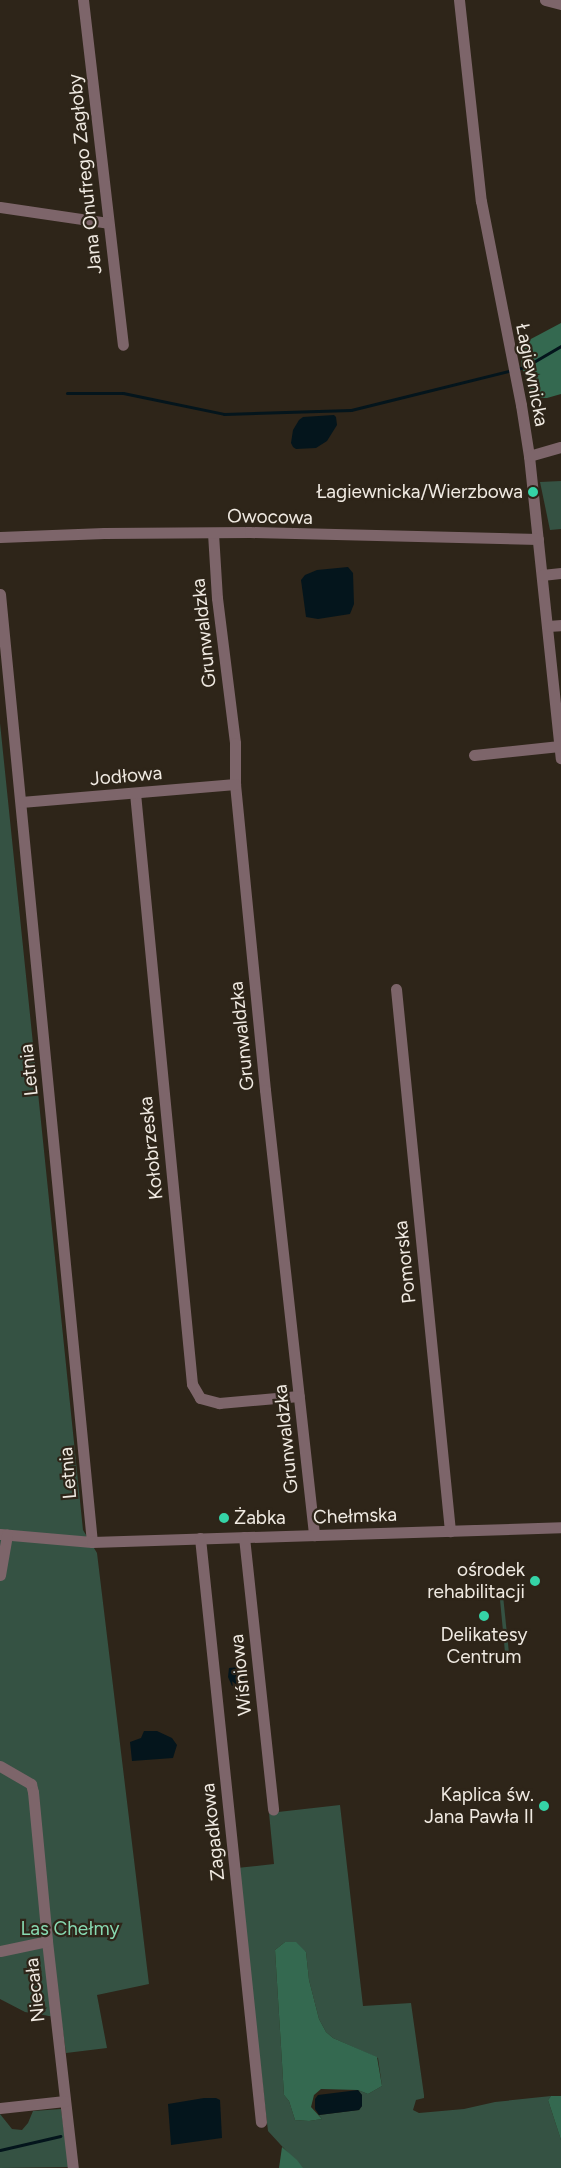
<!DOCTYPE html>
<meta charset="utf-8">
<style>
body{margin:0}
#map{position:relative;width:561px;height:2168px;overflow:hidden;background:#2e2519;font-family:Figtree,sans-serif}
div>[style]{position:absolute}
.green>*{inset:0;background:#355243}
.forest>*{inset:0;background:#346950}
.water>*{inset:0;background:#04151c}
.stream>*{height:3px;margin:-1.5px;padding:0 1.5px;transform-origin:1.5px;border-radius:1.5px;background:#04151c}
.minor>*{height:11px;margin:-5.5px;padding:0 5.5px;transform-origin:5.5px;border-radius:5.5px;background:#7d656a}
.dots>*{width:14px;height:14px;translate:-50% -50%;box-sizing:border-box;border:2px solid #2e2519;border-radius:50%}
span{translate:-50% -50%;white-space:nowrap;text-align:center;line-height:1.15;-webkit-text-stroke:4.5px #2e2519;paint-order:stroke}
.street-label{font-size:19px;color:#f0eae2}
.poi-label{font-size:19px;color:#f0eae2}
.right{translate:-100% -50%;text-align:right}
.left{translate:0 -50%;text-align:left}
.park-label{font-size:19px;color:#88dab2}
</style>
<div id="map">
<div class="green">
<i style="clip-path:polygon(561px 481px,561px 529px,550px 530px,540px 482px)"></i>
<i style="clip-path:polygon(0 723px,83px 1530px,97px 1553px,149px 1984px,97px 1995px,107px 2048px,66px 2053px,61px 2018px,25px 2012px,0 1999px)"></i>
<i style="clip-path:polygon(502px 1586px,510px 1663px,506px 1663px,499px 1589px)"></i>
<i style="clip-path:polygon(evenodd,340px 1805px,363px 2006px,411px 2003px,424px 2095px,424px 2098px,416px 2100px,413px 2110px,419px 2113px,464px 2109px,495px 2102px,551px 2096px,548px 2100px,561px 2140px,561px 2168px,302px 2168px,268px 2131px,237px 1868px,274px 1864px,269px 1813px,340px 1805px,285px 1942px,306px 1952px,309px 1980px,319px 2019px,326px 2032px,333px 2038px,378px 2058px,382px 2086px,368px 2094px,358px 2090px,362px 2095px,362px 2106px,359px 2110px,319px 2115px,322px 2119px,309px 2121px,295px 2120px,289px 2101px,284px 2095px,275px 1950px,285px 1942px)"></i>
<i style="clip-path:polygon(61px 2109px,69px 2167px,0 2168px,0 2114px,12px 2129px,22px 2130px,28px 2123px,33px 2111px)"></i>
</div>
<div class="forest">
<i style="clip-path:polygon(561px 323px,561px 394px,547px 398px,533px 398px,521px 365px,522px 348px,529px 340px)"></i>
<i style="clip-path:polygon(285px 1942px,296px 1942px,306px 1952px,309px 1980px,319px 2019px,326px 2032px,333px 2038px,377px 2057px,382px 2086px,368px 2094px,358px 2090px,321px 2089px,314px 2095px,311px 2107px,322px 2119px,309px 2121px,295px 2120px,289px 2101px,284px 2095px,275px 1950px)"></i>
<i style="clip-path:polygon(551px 2096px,561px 2096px,561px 2140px,548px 2100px)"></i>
<i style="clip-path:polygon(282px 2147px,297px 2160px,303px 2168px,279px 2168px)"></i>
</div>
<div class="water">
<i style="clip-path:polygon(334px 415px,336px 417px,337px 425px,327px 441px,316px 448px,296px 449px,293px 447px,291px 443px,293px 430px,299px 420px,303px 417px)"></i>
<i style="clip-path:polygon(348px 567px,353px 573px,354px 604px,350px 614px,318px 619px,306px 617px,301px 580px,305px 575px,317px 570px)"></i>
<i style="clip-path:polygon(239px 1667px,244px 1673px,244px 1683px,242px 1685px,232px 1686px,228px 1677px,229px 1668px)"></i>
<i style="clip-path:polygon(144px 1731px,157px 1731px,172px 1738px,177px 1745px,173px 1758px,132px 1761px,130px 1742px,141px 1738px)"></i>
<i style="clip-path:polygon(358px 2090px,362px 2095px,362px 2106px,359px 2110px,319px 2115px,315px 2109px,315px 2099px,318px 2095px)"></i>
<i style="clip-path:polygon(204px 2098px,216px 2098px,220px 2100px,222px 2138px,171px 2145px,168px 2104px)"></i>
</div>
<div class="stream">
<i style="left:67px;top:393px;width:56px"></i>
<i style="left:123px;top:393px;width:103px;rotate:11.7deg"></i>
<i style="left:224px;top:414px;width:127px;rotate:-1.8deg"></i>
<i style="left:351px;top:410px;width:179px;rotate:-13.9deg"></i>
<i style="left:525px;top:367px;width:42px;rotate:-30.3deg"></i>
<i style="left:0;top:2150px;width:62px;rotate:-13.1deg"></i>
</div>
<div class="minor">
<i style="left:83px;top:0;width:347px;rotate:83.4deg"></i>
<i style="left:459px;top:0;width:202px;rotate:83.8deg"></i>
<i style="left:481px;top:201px;width:208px;rotate:78.9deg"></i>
<i style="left:521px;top:405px;width:52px;rotate:81.1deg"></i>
<i style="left:529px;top:456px;width:304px;rotate:84deg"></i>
<i style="left:545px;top:0;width:16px;rotate:14deg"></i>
<i style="left:0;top:207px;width:109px;rotate:8.4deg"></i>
<i style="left:529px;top:456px;width:33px;rotate:-16deg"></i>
<i style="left:213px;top:533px;width:65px;rotate:86.5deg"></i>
<i style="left:217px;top:598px;width:146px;rotate:82.9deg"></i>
<i style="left:235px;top:743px;width:41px;rotate:90deg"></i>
<i style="left:235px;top:784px;width:307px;rotate:84.4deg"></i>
<i style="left:265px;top:1090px;width:448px;rotate:83.7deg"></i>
<i style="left:0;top:537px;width:104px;rotate:-2.2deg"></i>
<i style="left:104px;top:533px;width:146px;rotate:-0.4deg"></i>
<i style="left:250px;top:532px;width:288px;rotate:1.4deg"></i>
<i style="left:542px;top:575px;width:19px;rotate:-6deg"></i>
<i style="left:0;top:594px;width:952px;rotate:84.46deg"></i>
<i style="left:548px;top:626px;width:13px;rotate:-4deg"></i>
<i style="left:474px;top:755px;width:86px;rotate:-6deg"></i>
<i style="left:135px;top:793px;width:594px;rotate:84.49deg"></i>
<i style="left:192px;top:1384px;width:16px;rotate:60deg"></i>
<i style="left:200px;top:1398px;width:20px;rotate:15deg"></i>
<i style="left:219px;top:1403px;width:80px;rotate:-5deg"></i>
<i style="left:21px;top:802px;width:215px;rotate:-4.8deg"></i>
<i style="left:396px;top:989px;width:545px;rotate:84.31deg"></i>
<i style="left:0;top:1534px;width:92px;rotate:5deg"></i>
<i style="left:92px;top:1542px;width:469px;rotate:-1.8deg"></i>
<i style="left:244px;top:1537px;width:274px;rotate:83.9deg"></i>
<i style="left:200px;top:1538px;width:587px;rotate:84.04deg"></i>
<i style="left:0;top:1575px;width:41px;rotate:-80.1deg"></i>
<i style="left:0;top:1766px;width:36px;rotate:30deg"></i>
<i style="left:31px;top:1784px;width:8px;rotate:76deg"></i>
<i style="left:33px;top:1792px;width:150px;rotate:84.6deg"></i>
<i style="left:47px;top:1941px;width:228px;rotate:83.5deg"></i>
<i style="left:0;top:1951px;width:48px;rotate:-12deg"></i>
<i style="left:0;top:2108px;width:65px;rotate:-6.1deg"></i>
</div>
<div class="dots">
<i style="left:533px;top:492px;background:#35d4a7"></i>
<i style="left:224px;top:1518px;background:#35d4a7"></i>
<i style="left:535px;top:1581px;background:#35d4a7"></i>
<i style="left:484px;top:1616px;background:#35d4a7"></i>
<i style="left:544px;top:1806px;background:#35d4a7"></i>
</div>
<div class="street-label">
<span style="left:85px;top:174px;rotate:-96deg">Jana Onufrego Zagłoby</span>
<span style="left:532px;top:375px;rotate:79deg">Łagiewnicka</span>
<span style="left:270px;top:517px;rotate:1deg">Owocowa</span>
<span style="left:204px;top:633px;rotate:-96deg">Grunwaldzka</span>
<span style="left:126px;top:776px;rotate:-5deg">Jodłowa</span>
<span style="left:242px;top:1036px;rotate:-96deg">Grunwaldzka</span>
<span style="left:29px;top:1070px;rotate:-96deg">Letnia</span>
<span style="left:151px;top:1148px;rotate:-96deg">Kołobrzeska</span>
<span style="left:405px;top:1262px;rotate:-96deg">Pomorska</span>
<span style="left:286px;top:1439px;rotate:-96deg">Grunwaldzka</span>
<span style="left:68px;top:1473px;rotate:-95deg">Letnia</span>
<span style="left:355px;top:1516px;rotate:-2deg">Chełmska</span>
<span style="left:241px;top:1675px;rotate:-96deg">Wiśniowa</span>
<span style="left:213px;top:1832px;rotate:-96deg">Zagadkowa</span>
<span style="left:35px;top:1990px;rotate:-96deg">Niecała</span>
</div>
<div class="poi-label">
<span class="right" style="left:523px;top:492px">Łagiewnicka/Wierzbowa</span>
<span class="left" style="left:234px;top:1518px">Żabka</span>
<span class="right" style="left:525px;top:1581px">ośrodek<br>rehabilitacji</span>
<span style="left:484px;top:1646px">Delikatesy<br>Centrum</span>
<span class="right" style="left:534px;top:1806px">Kaplica św.<br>Jana Pawła II</span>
</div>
<div class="park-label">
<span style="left:70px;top:1929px">Las Chełmy</span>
</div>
</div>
